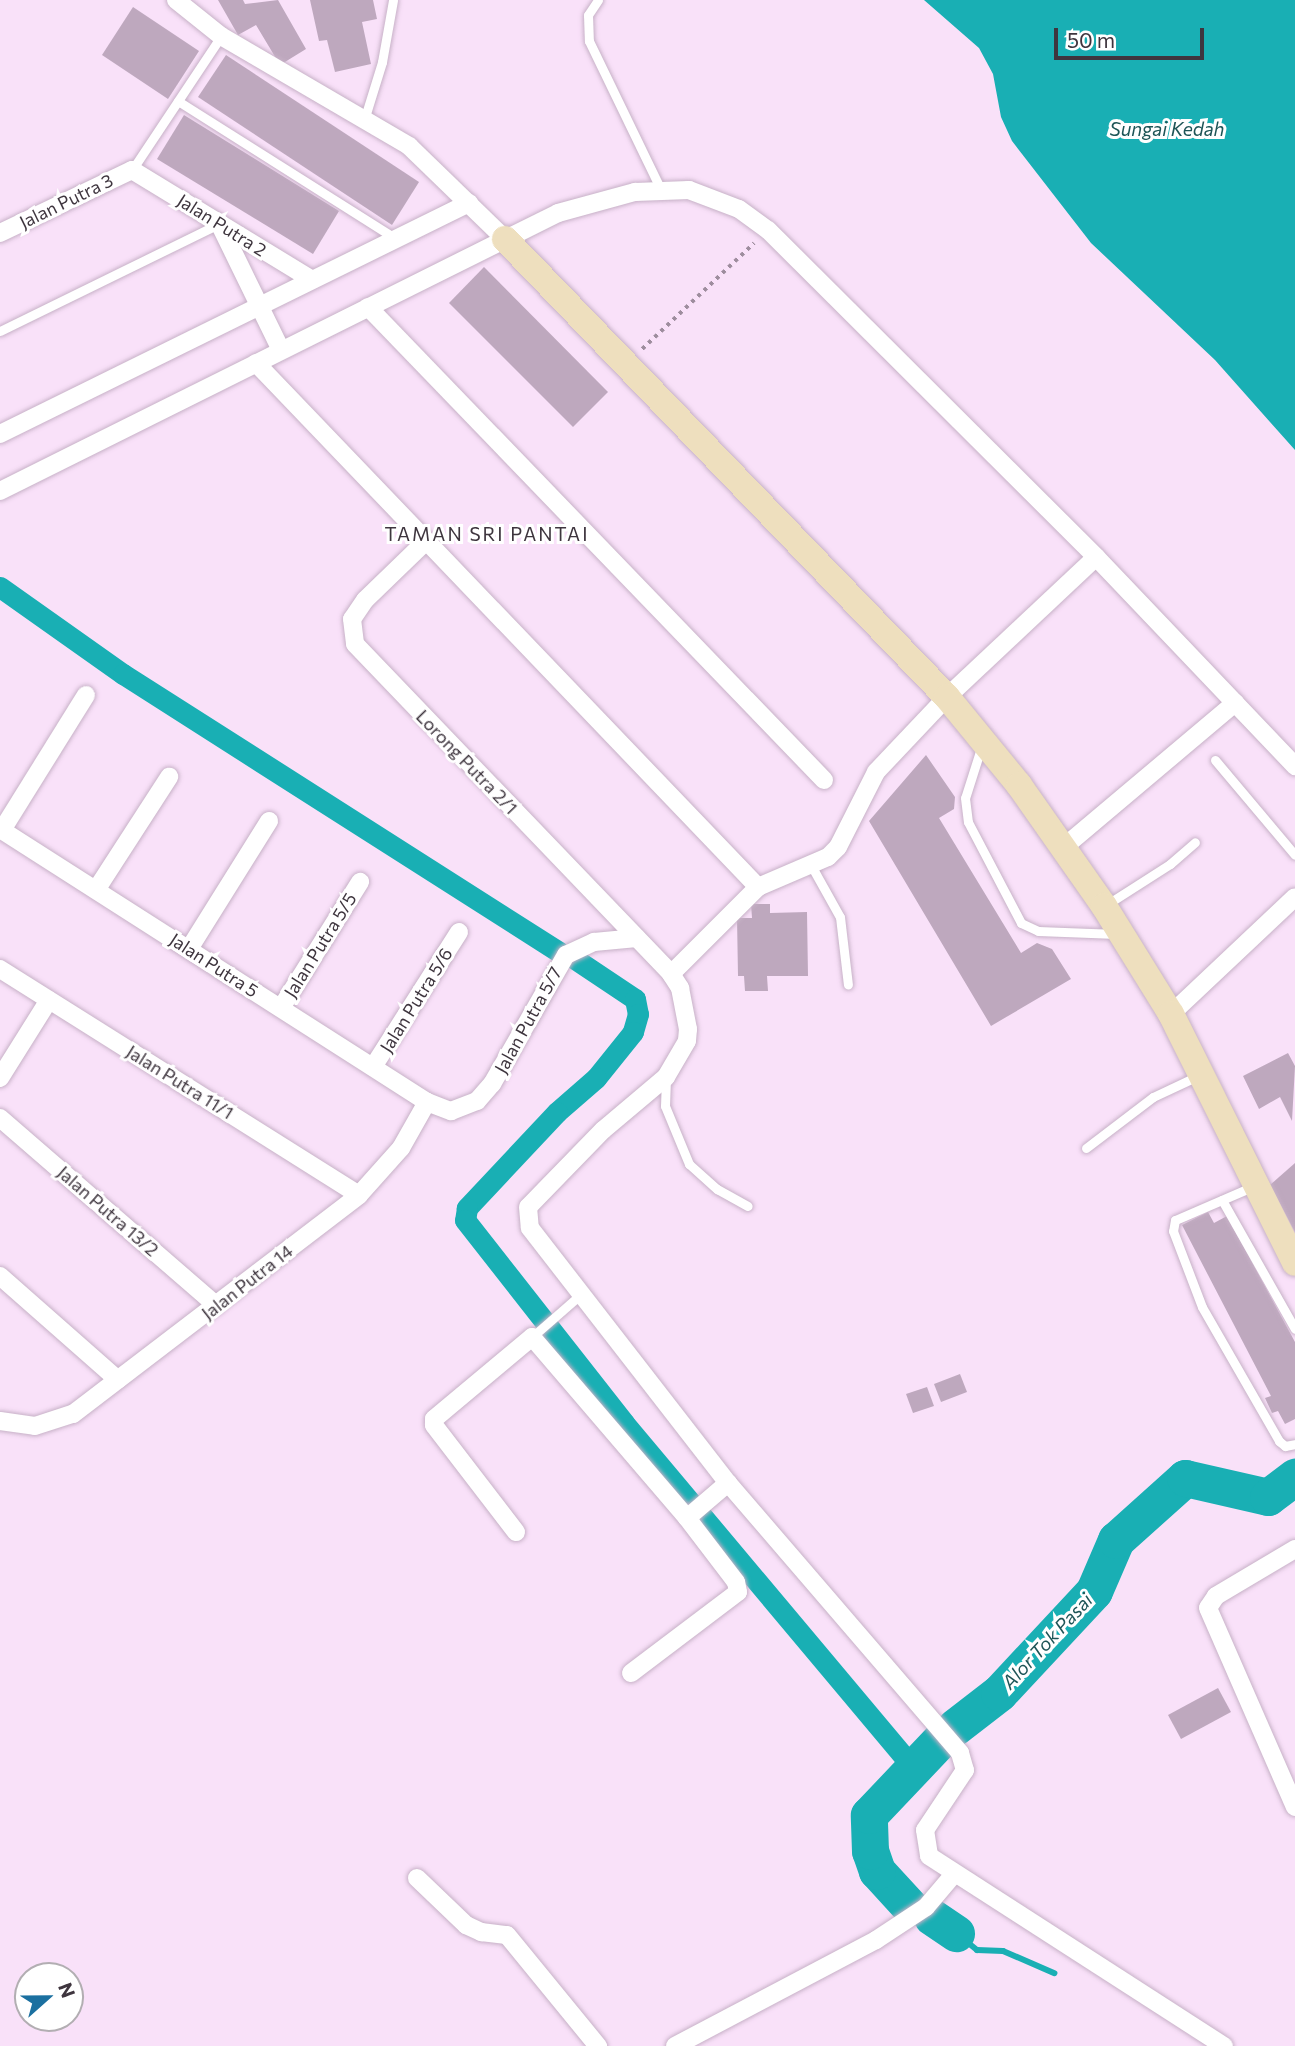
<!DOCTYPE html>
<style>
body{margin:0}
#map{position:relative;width:1295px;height:2046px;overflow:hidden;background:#f9e1f9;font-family:Commissioner,sans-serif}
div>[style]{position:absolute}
.water>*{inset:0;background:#19afb4}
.stream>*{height:6px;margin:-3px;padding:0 3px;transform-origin:3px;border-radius:3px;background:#19afb4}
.canal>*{height:21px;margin:-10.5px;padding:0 10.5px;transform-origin:10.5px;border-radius:10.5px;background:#19afb4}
.river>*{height:37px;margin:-18.5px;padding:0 18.5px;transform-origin:18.5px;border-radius:18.5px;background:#19afb4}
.building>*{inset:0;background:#bea8be}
.path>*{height:3.5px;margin-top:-1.75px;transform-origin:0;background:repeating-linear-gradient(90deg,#9e8d9e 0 3.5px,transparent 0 8.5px)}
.roads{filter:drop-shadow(0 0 2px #c7b1c7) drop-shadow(0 0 2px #c7b1c7)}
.lane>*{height:9px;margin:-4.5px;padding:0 4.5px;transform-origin:4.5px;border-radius:4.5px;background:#fff}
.street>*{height:18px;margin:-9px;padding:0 9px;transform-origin:9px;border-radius:9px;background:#fff}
.secondary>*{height:26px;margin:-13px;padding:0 13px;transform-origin:13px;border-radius:13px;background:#eedfbe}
span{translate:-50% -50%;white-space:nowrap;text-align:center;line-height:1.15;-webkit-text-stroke:6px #fff;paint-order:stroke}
.street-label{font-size:18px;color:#3e353e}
.water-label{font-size:19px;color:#1e5557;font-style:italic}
.neighbourhood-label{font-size:19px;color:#3e353e;letter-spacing:2px}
.north{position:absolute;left:14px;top:1962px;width:70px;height:70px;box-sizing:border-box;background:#fff;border:2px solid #b2aeb2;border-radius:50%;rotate:69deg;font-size:19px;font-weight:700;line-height:28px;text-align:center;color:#3e353e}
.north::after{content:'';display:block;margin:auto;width:24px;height:32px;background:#1b70a0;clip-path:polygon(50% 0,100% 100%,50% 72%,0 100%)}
.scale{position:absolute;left:1054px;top:28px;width:150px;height:32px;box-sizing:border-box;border:4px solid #3e353e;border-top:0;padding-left:9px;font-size:21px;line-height:24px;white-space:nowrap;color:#3e353e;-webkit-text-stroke:5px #fff;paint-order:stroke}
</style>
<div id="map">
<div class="water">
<i style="clip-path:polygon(924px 0,1295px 0,1295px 450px,1215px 360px,1091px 243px,1012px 141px,1001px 117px,993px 74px,979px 48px)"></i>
</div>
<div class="stream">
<i style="left:956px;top:1933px;width:27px;rotate:39deg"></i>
<i style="left:977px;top:1950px;width:26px;rotate:2deg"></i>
<i style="left:1003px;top:1951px;width:56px;rotate:23.3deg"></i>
</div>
<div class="canal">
<i style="left:0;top:587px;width:151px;rotate:35.3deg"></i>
<i style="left:123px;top:674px;width:517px;rotate:32.52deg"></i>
<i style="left:575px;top:959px;width:72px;rotate:33.7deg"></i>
<i style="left:635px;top:999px;width:15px;rotate:79deg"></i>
<i style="left:638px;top:1014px;width:19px;rotate:106deg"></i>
<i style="left:633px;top:1032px;width:59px;rotate:128.8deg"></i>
<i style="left:596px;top:1078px;width:52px;rotate:138.9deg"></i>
<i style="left:557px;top:1112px;width:132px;rotate:133.2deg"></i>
<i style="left:467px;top:1208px;width:12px;rotate:99deg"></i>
<i style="left:465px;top:1220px;width:258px;rotate:51.9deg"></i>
<i style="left:624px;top:1423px;width:450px;rotate:50deg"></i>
</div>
<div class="river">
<i style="left:955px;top:1727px;width:56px;rotate:-37.7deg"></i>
<i style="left:999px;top:1693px;width:139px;rotate:-47deg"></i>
<i style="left:1094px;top:1591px;width:56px;rotate:-66.7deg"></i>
<i style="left:1116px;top:1540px;width:93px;rotate:-41.9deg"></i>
<i style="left:1185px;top:1478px;width:85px;rotate:12.9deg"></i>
<i style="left:1268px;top:1497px;width:34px;rotate:-37deg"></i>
<i style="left:910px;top:1907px;width:49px;rotate:-132.5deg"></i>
<i style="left:877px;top:1871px;width:21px;rotate:-109deg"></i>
<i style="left:870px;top:1851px;width:36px;rotate:-92deg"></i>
<i style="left:869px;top:1815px;width:105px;rotate:-46.5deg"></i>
<i style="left:932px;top:1917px;width:29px;rotate:34deg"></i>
</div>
<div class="building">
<i style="clip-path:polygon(218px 0,243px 0,245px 4px,278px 0,306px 49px,280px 65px,256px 25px,238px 35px)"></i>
<i style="clip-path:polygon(310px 0,373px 0,377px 19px,362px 22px,371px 64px,335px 72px,327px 40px,319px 41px)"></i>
<i style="clip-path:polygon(133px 7px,199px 51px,168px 99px,102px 55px)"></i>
<i style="clip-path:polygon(226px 55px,419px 182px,392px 225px,198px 97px)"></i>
<i style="clip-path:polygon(184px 115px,339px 211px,313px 254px,157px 159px)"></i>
<i style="clip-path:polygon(484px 267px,608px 392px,573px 427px,449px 303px)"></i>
<i style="clip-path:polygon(926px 755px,955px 797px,954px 809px,939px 818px,1021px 953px,1037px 943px,1052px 949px,1071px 979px,991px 1026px,869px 821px)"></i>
<i style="clip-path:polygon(751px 904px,770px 904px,770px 913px,807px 912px,808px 976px,767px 976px,768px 991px,745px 991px,744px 976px,738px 976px,737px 918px,752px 918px)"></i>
<i style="clip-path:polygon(1288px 1053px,1295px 1066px,1292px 1121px,1280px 1097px,1259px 1109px,1243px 1076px)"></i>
<i style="clip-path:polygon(1295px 1163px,1295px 1232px,1270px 1185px)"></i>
<i style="clip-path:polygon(1208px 1212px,1214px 1223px,1227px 1216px,1295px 1342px,1295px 1419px,1285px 1424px,1278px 1411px,1272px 1413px,1265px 1398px,1271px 1396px,1182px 1225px)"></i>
<i style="clip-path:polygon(960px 1374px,967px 1392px,941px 1402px,934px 1384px)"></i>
<i style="clip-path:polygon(927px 1387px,934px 1406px,913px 1413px,906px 1394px)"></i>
<i style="clip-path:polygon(1218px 1688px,1231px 1712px,1181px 1739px,1168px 1715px)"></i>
</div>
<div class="path">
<i style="left:642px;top:349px;width:154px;rotate:-43.4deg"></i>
</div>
<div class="roads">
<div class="lane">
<i style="left:598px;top:0;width:18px;rotate:124deg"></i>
<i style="left:588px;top:15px;width:26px;rotate:88deg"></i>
<i style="left:589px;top:41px;width:165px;rotate:64.2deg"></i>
<i style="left:178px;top:101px;width:257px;rotate:32.3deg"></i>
<i style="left:365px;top:117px;width:58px;rotate:-72.8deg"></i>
<i style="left:382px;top:62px;width:63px;rotate:-79.9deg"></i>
<i style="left:132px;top:170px;width:161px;rotate:-56.4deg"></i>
<i style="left:0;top:331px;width:243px;rotate:-26.1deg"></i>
<i style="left:981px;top:748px;width:52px;rotate:107.7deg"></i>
<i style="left:965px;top:798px;width:24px;rotate:83deg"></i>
<i style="left:968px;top:822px;width:114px;rotate:62.3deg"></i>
<i style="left:1021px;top:923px;width:19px;rotate:25deg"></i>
<i style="left:1038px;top:931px;width:79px;rotate:2.2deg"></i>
<i style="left:1215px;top:760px;width:124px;rotate:49.9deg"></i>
<i style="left:812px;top:867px;width:57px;rotate:60.8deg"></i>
<i style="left:840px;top:917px;width:68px;rotate:83.3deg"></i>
<i style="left:1106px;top:905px;width:76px;rotate:-32.6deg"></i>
<i style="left:1170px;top:864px;width:33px;rotate:-41deg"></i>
<i style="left:666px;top:1078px;width:28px;rotate:92deg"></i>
<i style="left:665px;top:1106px;width:63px;rotate:67.5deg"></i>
<i style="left:689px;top:1164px;width:38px;rotate:42deg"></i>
<i style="left:717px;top:1189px;width:35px;rotate:29deg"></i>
<i style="left:1086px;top:1148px;width:84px;rotate:-37.3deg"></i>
<i style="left:1153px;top:1097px;width:52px;rotate:-25.1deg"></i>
<i style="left:1254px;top:1186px;width:86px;rotate:156.7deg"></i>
<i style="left:1175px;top:1220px;width:11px;rotate:100deg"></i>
<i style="left:1173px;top:1231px;width:81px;rotate:69.1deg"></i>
<i style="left:1202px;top:1307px;width:155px;rotate:60.1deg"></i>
<i style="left:1279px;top:1441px;width:8px;rotate:40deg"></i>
<i style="left:1285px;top:1446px;width:10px;rotate:-11deg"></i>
<i style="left:1222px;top:1200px;width:148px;rotate:60.5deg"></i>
<i style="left:532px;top:1337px;width:64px;rotate:-41.2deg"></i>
</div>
<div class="street">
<i style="left:176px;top:0;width:58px;rotate:38.7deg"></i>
<i style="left:221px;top:36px;width:218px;rotate:30.3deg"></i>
<i style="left:409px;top:146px;width:134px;rotate:44.1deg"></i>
<i style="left:219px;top:223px;width:141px;rotate:64deg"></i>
<i style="left:0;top:233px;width:146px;rotate:-25.5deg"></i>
<i style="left:132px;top:170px;width:211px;rotate:31.4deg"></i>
<i style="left:368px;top:307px;width:657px;rotate:46.05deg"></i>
<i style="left:256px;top:363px;width:726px;rotate:46.23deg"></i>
<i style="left:0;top:434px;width:523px;rotate:-26.22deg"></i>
<i style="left:0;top:491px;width:623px;rotate:-26.48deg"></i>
<i style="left:558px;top:213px;width:80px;rotate:-15.3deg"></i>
<i style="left:635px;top:192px;width:54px;rotate:-2.1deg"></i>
<i style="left:689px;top:190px;width:53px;rotate:20.8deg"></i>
<i style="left:739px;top:209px;width:36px;rotate:36deg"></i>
<i style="left:768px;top:230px;width:463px;rotate:44.9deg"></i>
<i style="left:1096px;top:557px;width:289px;rotate:46.4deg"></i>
<i style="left:425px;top:542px;width:83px;rotate:136deg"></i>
<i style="left:365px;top:600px;width:23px;rotate:124deg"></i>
<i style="left:352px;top:619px;width:25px;rotate:83deg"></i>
<i style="left:355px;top:644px;width:457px;rotate:46.2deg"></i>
<i style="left:671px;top:974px;width:17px;rotate:57deg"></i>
<i style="left:680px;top:988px;width:42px;rotate:79deg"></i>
<i style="left:688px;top:1029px;width:12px;rotate:95deg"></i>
<i style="left:687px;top:1041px;width:42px;rotate:120.3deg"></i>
<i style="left:666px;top:1077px;width:82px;rotate:139.9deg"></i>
<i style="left:603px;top:1130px;width:107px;rotate:134.2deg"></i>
<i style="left:528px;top:1207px;width:21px;rotate:85deg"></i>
<i style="left:530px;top:1228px;width:323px;rotate:52.2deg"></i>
<i style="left:728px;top:1483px;width:356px;rotate:49.3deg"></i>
<i style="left:960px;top:1753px;width:18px;rotate:74deg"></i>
<i style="left:965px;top:1770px;width:72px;rotate:123.7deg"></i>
<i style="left:925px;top:1830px;width:26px;rotate:81deg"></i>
<i style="left:929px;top:1856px;width:351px;rotate:32.8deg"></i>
<i style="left:0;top:829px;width:507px;rotate:32.59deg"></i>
<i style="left:427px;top:1102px;width:26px;rotate:21deg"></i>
<i style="left:451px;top:1111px;width:28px;rotate:-21deg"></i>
<i style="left:477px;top:1101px;width:23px;rotate:-49deg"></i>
<i style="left:492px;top:1084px;width:149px;rotate:-60.2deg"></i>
<i style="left:566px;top:955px;width:31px;rotate:-25deg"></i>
<i style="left:594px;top:942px;width:43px;rotate:-5.3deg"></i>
<i style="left:2px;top:830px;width:159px;rotate:-58.1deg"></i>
<i style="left:1064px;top:847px;width:224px;rotate:-40.1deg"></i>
<i style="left:96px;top:890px;width:135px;rotate:-57.1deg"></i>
<i style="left:189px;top:949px;width:151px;rotate:-58deg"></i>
<i style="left:0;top:969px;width:424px;rotate:32.2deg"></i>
<i style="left:671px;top:974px;width:123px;rotate:-45deg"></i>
<i style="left:758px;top:887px;width:76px;rotate:-23.2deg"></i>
<i style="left:828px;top:857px;width:14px;rotate:-45deg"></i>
<i style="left:838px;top:847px;width:84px;rotate:-63.1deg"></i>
<i style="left:876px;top:772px;width:103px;rotate:-46.6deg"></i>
<i style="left:947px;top:697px;width:204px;rotate:-43.2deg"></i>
<i style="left:281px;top:1008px;width:149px;rotate:-57.9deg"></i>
<i style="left:1171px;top:1014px;width:170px;rotate:-43.3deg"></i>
<i style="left:373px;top:1067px;width:160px;rotate:-57.5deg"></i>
<i style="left:0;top:1078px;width:92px;rotate:-57.9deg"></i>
<i style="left:0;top:1118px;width:286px;rotate:40.9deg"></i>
<i style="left:0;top:1276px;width:157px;rotate:41.4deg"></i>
<i style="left:0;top:1421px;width:35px;rotate:8deg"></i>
<i style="left:35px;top:1426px;width:40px;rotate:-18deg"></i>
<i style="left:73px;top:1414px;width:360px;rotate:-37.4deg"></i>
<i style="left:359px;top:1195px;width:63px;rotate:-48.2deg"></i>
<i style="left:401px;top:1148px;width:53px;rotate:-60.5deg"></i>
<i style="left:516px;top:1532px;width:135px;rotate:-127.5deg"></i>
<i style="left:434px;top:1425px;width:6px;rotate:-90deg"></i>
<i style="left:434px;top:1419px;width:128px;rotate:-39.9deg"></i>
<i style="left:532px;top:1337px;width:238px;rotate:49.4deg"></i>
<i style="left:1295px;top:1549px;width:92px;rotate:149.3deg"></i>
<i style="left:1216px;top:1596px;width:14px;rotate:124deg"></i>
<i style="left:1208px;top:1608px;width:217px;rotate:66.4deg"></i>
<i style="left:631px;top:1673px;width:134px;rotate:-37.1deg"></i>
<i style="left:738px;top:1592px;width:10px;rotate:-101deg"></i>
<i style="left:736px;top:1582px;width:81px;rotate:-127.4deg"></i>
<i style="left:687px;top:1518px;width:54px;rotate:-40.5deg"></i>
<i style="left:417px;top:1878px;width:68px;rotate:43.8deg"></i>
<i style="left:466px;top:1925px;width:17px;rotate:25deg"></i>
<i style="left:481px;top:1932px;width:26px;rotate:7deg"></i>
<i style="left:507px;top:1935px;width:144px;rotate:50.7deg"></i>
<i style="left:675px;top:2046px;width:227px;rotate:-27.8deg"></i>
<i style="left:876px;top:1940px;width:60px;rotate:-33.4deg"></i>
<i style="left:926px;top:1907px;width:43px;rotate:-49.7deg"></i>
</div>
<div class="secondary">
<i style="left:505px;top:239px;width:636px;rotate:46.02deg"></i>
<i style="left:947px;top:697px;width:114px;rotate:50.7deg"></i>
<i style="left:1019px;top:785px;width:148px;rotate:54.9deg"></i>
<i style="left:1104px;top:906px;width:127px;rotate:58.2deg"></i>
<i style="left:1171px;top:1014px;width:278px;rotate:63.5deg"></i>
</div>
</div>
<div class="street-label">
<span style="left:66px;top:201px;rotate:-26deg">Jalan Putra 3</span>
<span style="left:222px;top:225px;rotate:32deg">Jalan Putra 2</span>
<span style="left:467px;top:762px;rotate:46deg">Lorong Putra 2/1</span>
<span style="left:320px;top:945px;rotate:-58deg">Jalan Putra 5/5</span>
<span style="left:214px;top:965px;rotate:33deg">Jalan Putra 5</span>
<span style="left:416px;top:1000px;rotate:-58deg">Jalan Putra 5/6</span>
<span style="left:528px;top:1020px;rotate:-61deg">Jalan Putra 5/7</span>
<span style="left:180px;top:1082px;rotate:32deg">Jalan Putra 11/1</span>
<span style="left:108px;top:1211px;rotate:41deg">Jalan Putra 13/2</span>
<span style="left:247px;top:1282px;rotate:-38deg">Jalan Putra 14</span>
</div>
<div class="water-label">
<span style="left:1167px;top:129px">Sungai Kedah</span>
<span style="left:1047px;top:1641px;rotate:-47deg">Alor Tok Pasai</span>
</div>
<div class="neighbourhood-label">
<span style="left:487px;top:534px">TAMAN SRI PANTAI</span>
</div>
<div class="north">N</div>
<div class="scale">50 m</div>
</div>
